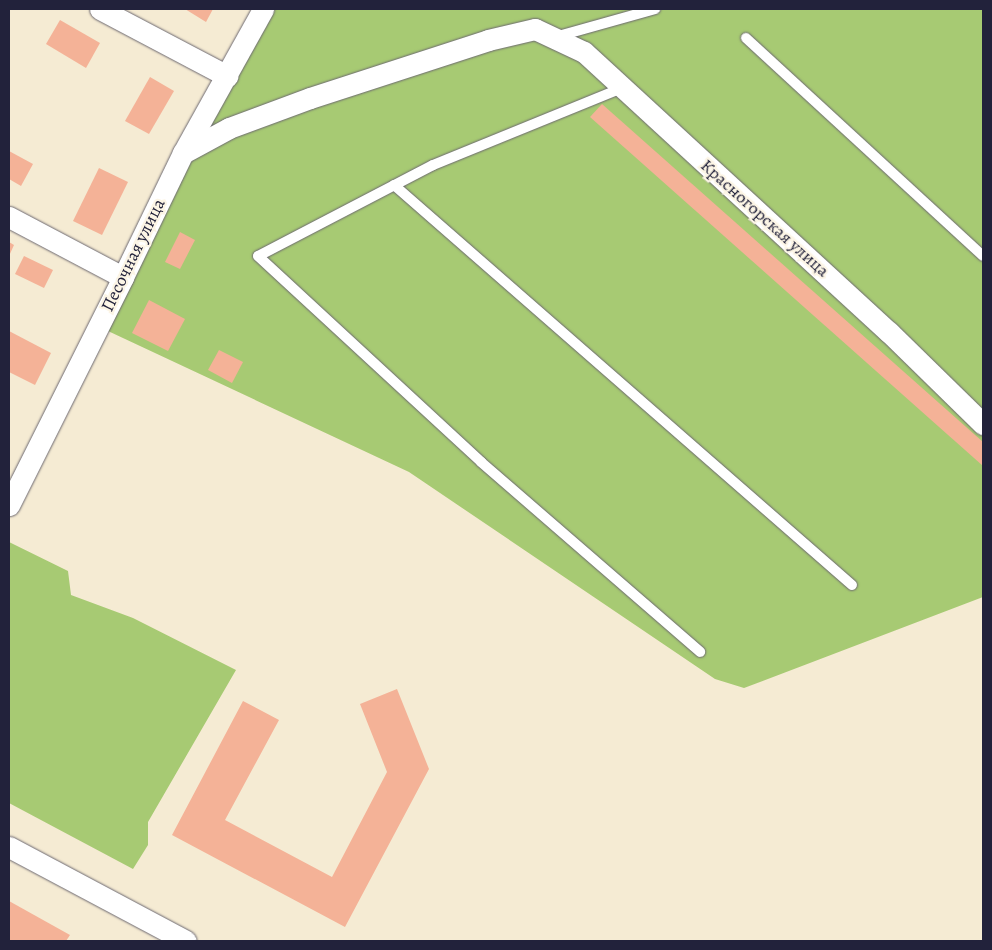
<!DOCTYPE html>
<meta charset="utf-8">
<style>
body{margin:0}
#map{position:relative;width:992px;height:950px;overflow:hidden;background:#f5ebd3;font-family:Alegreya,serif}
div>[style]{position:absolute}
.green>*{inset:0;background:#a7ca73}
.building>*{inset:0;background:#f4b297}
.roads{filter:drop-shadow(0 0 1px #6c6870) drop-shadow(0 0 1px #6c6870)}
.service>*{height:10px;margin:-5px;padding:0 5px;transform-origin:5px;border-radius:5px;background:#fff}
.minor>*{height:21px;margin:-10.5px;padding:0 10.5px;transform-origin:10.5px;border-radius:10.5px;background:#fff}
span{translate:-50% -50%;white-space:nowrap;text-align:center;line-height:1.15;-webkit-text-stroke:4.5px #fcf5e5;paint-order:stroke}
.street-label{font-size:18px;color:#22223b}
.frame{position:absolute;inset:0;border:10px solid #22223b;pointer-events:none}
</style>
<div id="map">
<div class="green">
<i style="clip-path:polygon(253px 9px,983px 9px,983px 597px,744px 688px,715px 679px,409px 472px,93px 324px)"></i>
<i style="clip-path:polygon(9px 542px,68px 571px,71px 595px,133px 618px,236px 670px,148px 822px,148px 845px,133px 869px,9px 803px)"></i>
</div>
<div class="building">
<i style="clip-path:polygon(185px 9px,213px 9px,206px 22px)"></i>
<i style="clip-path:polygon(60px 20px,100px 43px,86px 68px,46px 44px)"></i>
<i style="clip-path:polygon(150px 77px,174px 91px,149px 134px,125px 121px)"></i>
<i style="clip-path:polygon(602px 104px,983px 442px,983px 466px,590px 117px)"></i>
<i style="clip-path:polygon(9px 151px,33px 164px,21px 186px,9px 179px)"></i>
<i style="clip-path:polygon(99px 168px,128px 182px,102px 235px,73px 221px)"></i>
<i style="clip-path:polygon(180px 232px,195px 240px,180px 269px,165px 262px)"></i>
<i style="clip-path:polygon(9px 242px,14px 245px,9px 256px)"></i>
<i style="clip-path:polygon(24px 256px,53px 270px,44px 288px,15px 274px)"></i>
<i style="clip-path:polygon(149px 300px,185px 319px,168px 351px,132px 333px)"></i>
<i style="clip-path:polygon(9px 331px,51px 353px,35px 385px,9px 372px)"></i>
<i style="clip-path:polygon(219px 350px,243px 362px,232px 383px,208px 370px)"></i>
<i style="clip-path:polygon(397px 689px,429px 769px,345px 927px,172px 835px,243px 701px,279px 720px,225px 820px,332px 877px,387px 772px,360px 704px)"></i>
<i style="clip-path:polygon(9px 901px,70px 935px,66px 941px,9px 941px)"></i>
</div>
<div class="roads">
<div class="service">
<i style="left:555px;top:37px;width:104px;rotate:-15.6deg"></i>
<i style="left:746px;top:38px;width:322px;rotate:42.6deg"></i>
<i style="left:622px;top:88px;width:204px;rotate:157.8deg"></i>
<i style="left:433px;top:165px;width:197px;rotate:152.5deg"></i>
<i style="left:258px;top:256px;width:304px;rotate:42.7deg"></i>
<i style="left:481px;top:462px;width:290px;rotate:40.9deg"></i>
<i style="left:394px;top:185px;width:608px;rotate:41.13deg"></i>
</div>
<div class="minor">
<i style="left:100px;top:9px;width:144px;rotate:27.8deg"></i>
<i style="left:183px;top:153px;width:52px;rotate:-28.5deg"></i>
<i style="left:229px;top:128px;width:86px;rotate:-20.3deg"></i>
<i style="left:310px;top:98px;width:187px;rotate:-18deg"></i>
<i style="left:488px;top:40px;width:48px;rotate:-13.2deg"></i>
<i style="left:535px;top:29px;width:54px;rotate:25.1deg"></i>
<i style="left:584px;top:52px;width:414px;rotate:42.6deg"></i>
<i style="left:889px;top:332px;width:132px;rotate:44.4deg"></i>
<i style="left:9px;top:217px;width:129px;rotate:27.8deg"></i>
<i style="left:9px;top:505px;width:255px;rotate:-63.4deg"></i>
<i style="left:123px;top:277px;width:138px;rotate:-64.2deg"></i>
<i style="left:183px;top:153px;width:165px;rotate:-60.9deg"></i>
<i style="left:9px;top:847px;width:200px;rotate:28deg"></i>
</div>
</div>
<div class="street-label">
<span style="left:765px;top:218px;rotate:42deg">Красногорская улица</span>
<span style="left:133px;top:255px;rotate:-64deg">Песочная улица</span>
</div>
<div class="frame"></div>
</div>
